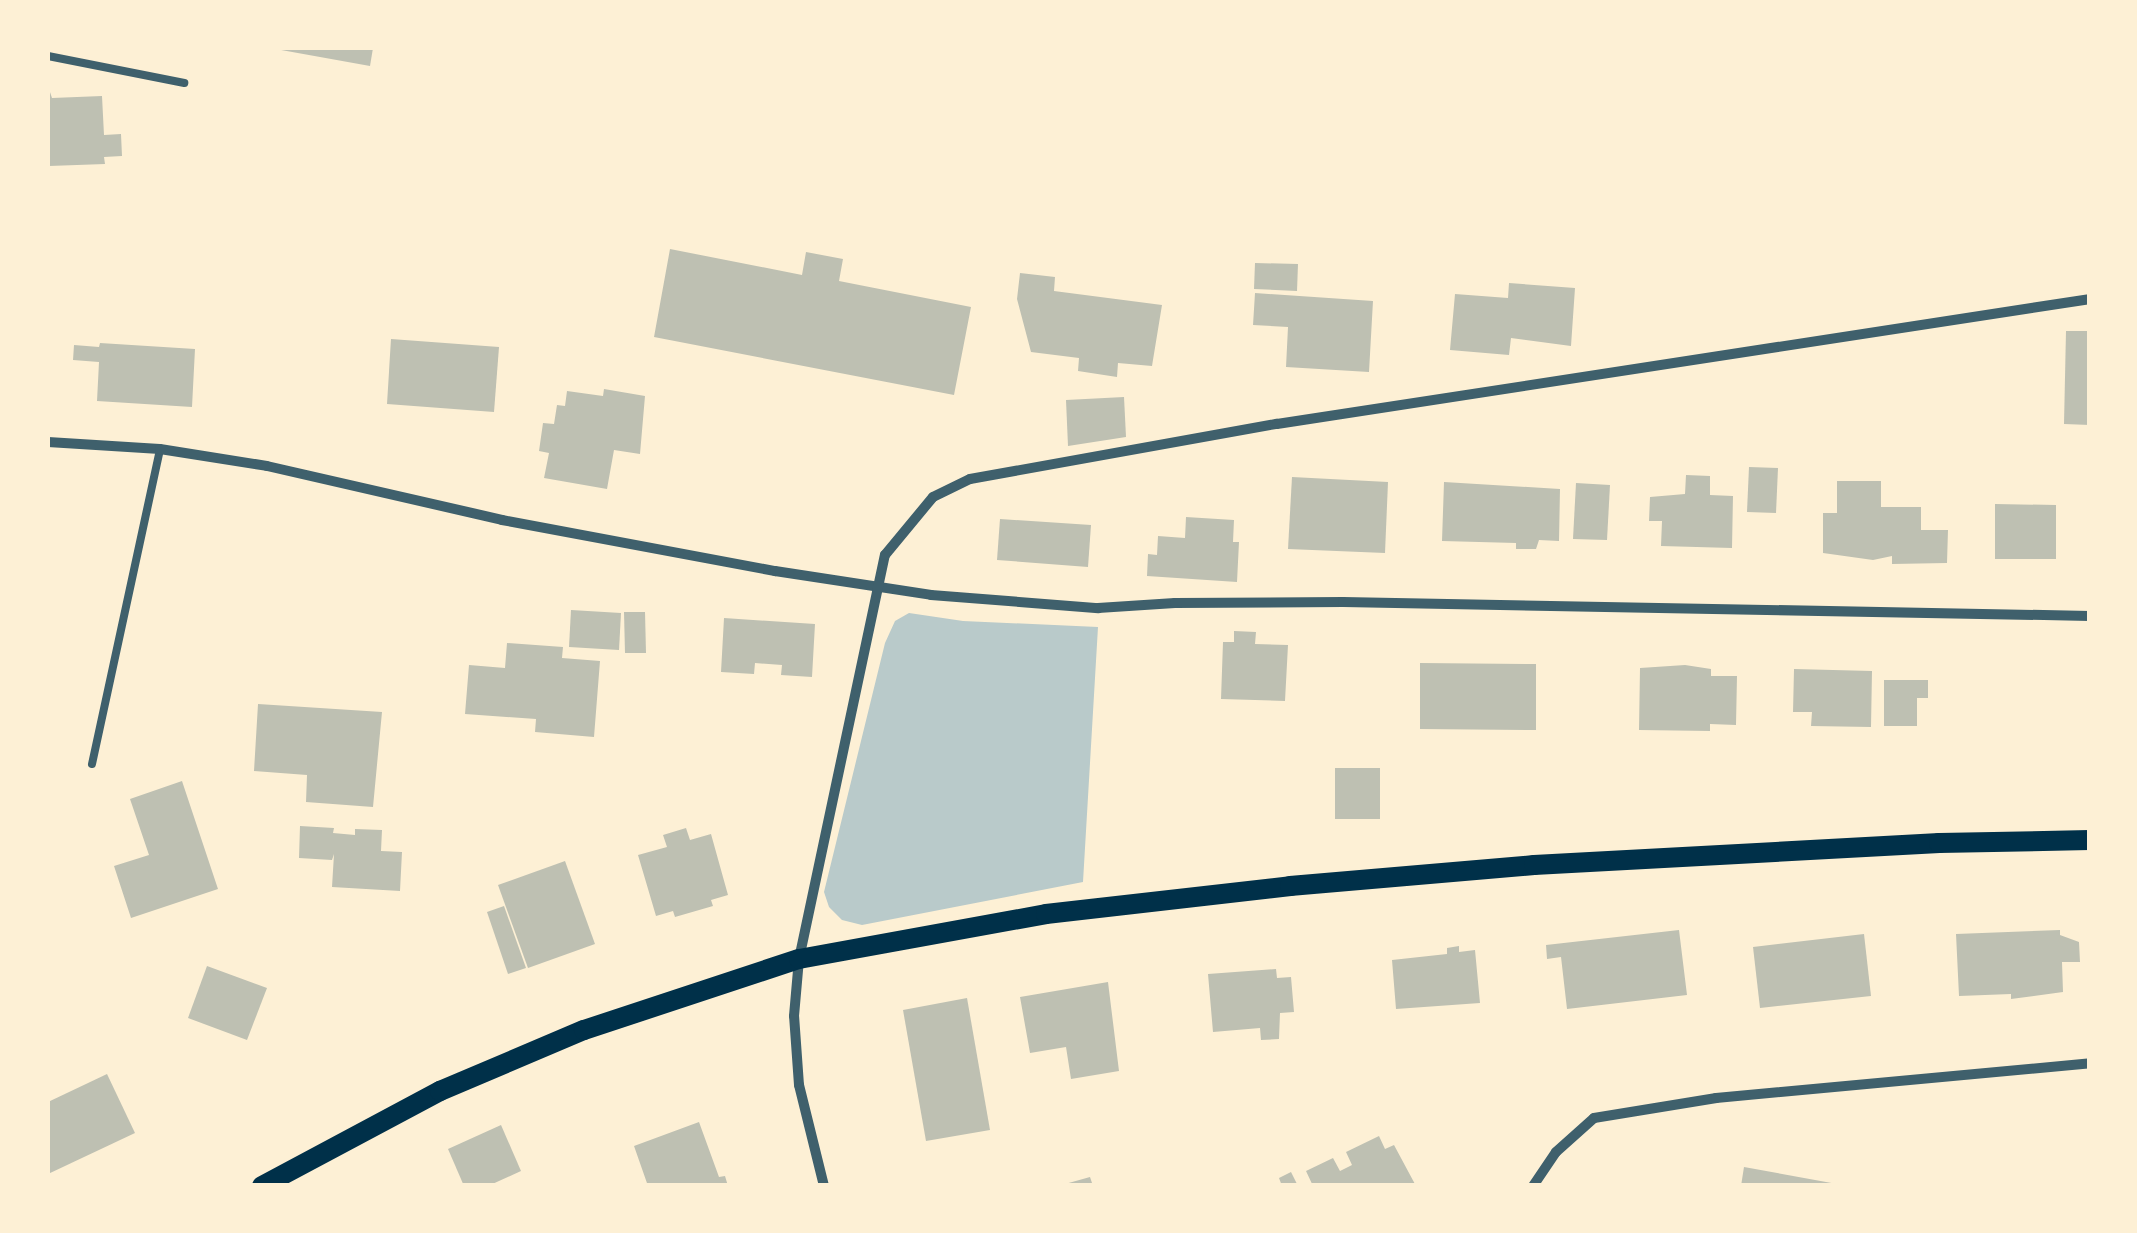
<!DOCTYPE html>
<style>
body{margin:0}
#map{position:relative;width:2137px;height:1233px;overflow:hidden;background:#fdf0d5;font-family:Merriweather,serif}
div>[style]{position:absolute}
.green>*{inset:0;background:#b9caca}
.building>*{inset:0;background:#bec0b2}
.service>*{height:8px;margin:-4px;padding:0 4px;transform-origin:4px;border-radius:4px;background:#3f606c}
.minor>*{height:10px;margin:-5px;padding:0 5px;transform-origin:5px;border-radius:5px;background:#3f606c}
.secondary>*{height:20px;margin:-10px;padding:0 10px;transform-origin:10px;border-radius:10px;background:#003049}
span{translate:-50% -50%;white-space:nowrap;text-align:center;line-height:1.15;-webkit-text-stroke:9px #fdf0d5;paint-order:stroke}
.frame{position:absolute;inset:0;border:50px solid #fdf0d5;pointer-events:none}
</style>
<div id="map">
<div class="green">
<i style="clip-path:polygon(909px 613px,963px 621px,1098px 627px,1083px 882px,862px 925px,842px 920px,829px 907px,824px 892px,885px 643px,895px 621px)"></i>
</div>
<div class="building">
<i style="clip-path:polygon(270px 48px,373px 48px,370px 66px)"></i>
<i style="clip-path:polygon(48px 86px,52px 98px,102px 96px,104px 135px,121px 134px,122px 156px,104px 157px,105px 164px,49px 166px)"></i>
<i style="clip-path:polygon(670px 249px,802px 275px,806px 252px,843px 259px,839px 281px,971px 307px,954px 395px,654px 337px)"></i>
<i style="clip-path:polygon(1255px 263px,1298px 264px,1297px 291px,1254px 289px)"></i>
<i style="clip-path:polygon(1020px 273px,1055px 277px,1054px 291px,1162px 305px,1152px 366px,1118px 363px,1117px 377px,1078px 371px,1079px 358px,1031px 352px,1017px 299px)"></i>
<i style="clip-path:polygon(1509px 283px,1575px 288px,1571px 346px,1511px 338px,1509px 355px,1450px 350px,1455px 294px,1508px 298px)"></i>
<i style="clip-path:polygon(1255px 293px,1373px 301px,1369px 372px,1286px 367px,1288px 327px,1253px 325px)"></i>
<i style="clip-path:polygon(2066px 331px,2090px 331px,2090px 425px,2064px 424px)"></i>
<i style="clip-path:polygon(391px 339px,499px 347px,494px 412px,387px 404px)"></i>
<i style="clip-path:polygon(100px 343px,195px 349px,192px 407px,97px 401px,99px 362px,73px 360px,74px 345px,99px 347px)"></i>
<i style="clip-path:polygon(604px 389px,645px 396px,640px 454px,614px 450px,607px 489px,544px 478px,549px 453px,539px 451px,543px 423px,554px 424px,557px 405px,565px 406px,567px 391px,603px 396px)"></i>
<i style="clip-path:polygon(1124px 397px,1126px 437px,1068px 446px,1066px 400px)"></i>
<i style="clip-path:polygon(1749px 467px,1778px 468px,1776px 513px,1747px 512px)"></i>
<i style="clip-path:polygon(1686px 475px,1710px 476px,1710px 495px,1733px 496px,1732px 548px,1661px 546px,1662px 521px,1649px 521px,1650px 497px,1685px 494px)"></i>
<i style="clip-path:polygon(1292px 477px,1388px 482px,1385px 553px,1288px 549px)"></i>
<i style="clip-path:polygon(1837px 481px,1881px 481px,1881px 507px,1921px 507px,1921px 530px,1948px 530px,1947px 563px,1892px 564px,1892px 556px,1873px 560px,1823px 553px,1823px 513px,1837px 513px)"></i>
<i style="clip-path:polygon(1444px 482px,1560px 489px,1559px 541px,1539px 540px,1536px 549px,1516px 549px,1516px 543px,1442px 541px)"></i>
<i style="clip-path:polygon(1576px 483px,1610px 485px,1607px 540px,1573px 539px)"></i>
<i style="clip-path:polygon(1995px 504px,2056px 505px,2056px 559px,1995px 559px)"></i>
<i style="clip-path:polygon(1186px 517px,1234px 520px,1233px 542px,1239px 542px,1237px 582px,1147px 576px,1148px 554px,1157px 555px,1158px 536px,1185px 538px)"></i>
<i style="clip-path:polygon(1000px 519px,1091px 525px,1088px 567px,997px 560px)"></i>
<i style="clip-path:polygon(571px 610px,621px 613px,619px 650px,569px 647px)"></i>
<i style="clip-path:polygon(624px 612px,645px 612px,646px 653px,625px 653px)"></i>
<i style="clip-path:polygon(724px 618px,815px 624px,812px 677px,781px 675px,782px 665px,755px 663px,754px 674px,721px 672px)"></i>
<i style="clip-path:polygon(1234px 631px,1256px 632px,1255px 644px,1288px 645px,1285px 701px,1221px 699px,1223px 642px,1234px 642px)"></i>
<i style="clip-path:polygon(507px 643px,563px 647px,562px 658px,600px 661px,594px 737px,535px 732px,536px 719px,465px 714px,469px 665px,505px 668px)"></i>
<i style="clip-path:polygon(1420px 663px,1536px 664px,1536px 730px,1420px 729px)"></i>
<i style="clip-path:polygon(1685px 665px,1711px 669px,1711px 676px,1737px 676px,1736px 725px,1710px 724px,1710px 731px,1639px 730px,1640px 668px)"></i>
<i style="clip-path:polygon(1794px 669px,1872px 671px,1871px 727px,1811px 726px,1812px 712px,1793px 712px)"></i>
<i style="clip-path:polygon(1884px 680px,1928px 680px,1928px 698px,1917px 698px,1917px 726px,1884px 726px)"></i>
<i style="clip-path:polygon(258px 704px,382px 712px,373px 807px,306px 802px,307px 775px,254px 771px)"></i>
<i style="clip-path:polygon(1335px 768px,1380px 768px,1380px 819px,1335px 819px)"></i>
<i style="clip-path:polygon(182px 781px,218px 889px,131px 918px,114px 866px,149px 855px,130px 799px)"></i>
<i style="clip-path:polygon(300px 826px,334px 828px,333px 833px,355px 835px,355px 829px,382px 830px,381px 851px,402px 852px,400px 891px,332px 887px,334px 854px,332px 860px,299px 858px)"></i>
<i style="clip-path:polygon(686px 828px,690px 840px,711px 834px,728px 895px,711px 900px,713px 906px,675px 917px,673px 911px,656px 916px,638px 855px,667px 847px,663px 835px)"></i>
<i style="clip-path:polygon(565px 861px,595px 944px,528px 968px,498px 885px)"></i>
<i style="clip-path:polygon(504px 906px,526px 968px,508px 974px,487px 912px)"></i>
<i style="clip-path:polygon(1679px 930px,1687px 995px,1567px 1009px,1561px 957px,1547px 959px,1546px 945px)"></i>
<i style="clip-path:polygon(2060px 930px,2060px 935px,2079px 942px,2080px 962px,2062px 962px,2063px 992px,2011px 999px,2011px 994px,1959px 996px,1956px 934px)"></i>
<i style="clip-path:polygon(1864px 934px,1871px 996px,1760px 1008px,1753px 947px)"></i>
<i style="clip-path:polygon(1459px 946px,1459px 952px,1475px 950px,1480px 1003px,1396px 1009px,1392px 960px,1447px 954px,1447px 948px)"></i>
<i style="clip-path:polygon(207px 966px,267px 988px,247px 1040px,188px 1018px)"></i>
<i style="clip-path:polygon(1276px 969px,1277px 978px,1291px 977px,1294px 1012px,1280px 1013px,1279px 1039px,1261px 1040px,1260px 1028px,1213px 1032px,1208px 974px)"></i>
<i style="clip-path:polygon(1108px 982px,1119px 1071px,1071px 1079px,1066px 1047px,1030px 1053px,1020px 997px)"></i>
<i style="clip-path:polygon(967px 998px,990px 1130px,926px 1141px,903px 1010px)"></i>
<i style="clip-path:polygon(107px 1074px,135px 1133px,48px 1174px,48px 1102px)"></i>
<i style="clip-path:polygon(699px 1122px,719px 1177px,725px 1176px,728px 1186px,648px 1186px,634px 1146px)"></i>
<i style="clip-path:polygon(501px 1125px,521px 1171px,488px 1186px,464px 1186px,448px 1149px)"></i>
<i style="clip-path:polygon(1379px 1136px,1385px 1149px,1394px 1145px,1416px 1186px,1313px 1186px,1306px 1171px,1333px 1158px,1340px 1171px,1352px 1165px,1346px 1152px)"></i>
<i style="clip-path:polygon(1744px 1167px,1837px 1184px,1837px 1186px,1741px 1186px)"></i>
<i style="clip-path:polygon(1291px 1172px,1298px 1186px,1282px 1186px,1279px 1178px)"></i>
<i style="clip-path:polygon(1090px 1177px,1093px 1186px,1065px 1186px,1065px 1184px)"></i>
</div>
<div class="service">
<i style="left:48px;top:56px;width:139px;rotate:11.2deg"></i>
<i style="left:92px;top:764px;width:322px;rotate:-77.8deg"></i>
</div>
<div class="minor">
<i style="left:48px;top:442px;width:112px;rotate:3.6deg"></i>
<i style="left:160px;top:449px;width:108px;rotate:9deg"></i>
<i style="left:267px;top:466px;width:241px;rotate:12.9deg"></i>
<i style="left:502px;top:520px;width:278px;rotate:10.6deg"></i>
<i style="left:775px;top:571px;width:158px;rotate:8.7deg"></i>
<i style="left:931px;top:595px;width:168px;rotate:4.5deg"></i>
<i style="left:1098px;top:608px;width:77px;rotate:-3.7deg"></i>
<i style="left:1175px;top:603px;width:168px;rotate:-0.3deg"></i>
<i style="left:1343px;top:602px;width:747px;rotate:1.07deg"></i>
<i style="left:824px;top:1186px;width:104px;rotate:-103.9deg"></i>
<i style="left:799px;top:1085px;width:69px;rotate:-94.1deg"></i>
<i style="left:794px;top:1016px;width:57px;rotate:-85deg"></i>
<i style="left:799px;top:959px;width:413px;rotate:-78deg"></i>
<i style="left:885px;top:555px;width:75px;rotate:-50.4deg"></i>
<i style="left:933px;top:497px;width:41px;rotate:-25.9deg"></i>
<i style="left:970px;top:479px;width:312px;rotate:-10.2deg"></i>
<i style="left:1277px;top:424px;width:823px;rotate:-8.74deg"></i>
<i style="left:1533px;top:1186px;width:41px;rotate:-55.9deg"></i>
<i style="left:1556px;top:1152px;width:51px;rotate:-41.8deg"></i>
<i style="left:1594px;top:1118px;width:124px;rotate:-9.3deg"></i>
<i style="left:1716px;top:1098px;width:376px;rotate:-5.3deg"></i>
</div>
<div class="secondary">
<i style="left:262px;top:1186px;width:202px;rotate:-28.1deg"></i>
<i style="left:440px;top:1091px;width:156px;rotate:-23deg"></i>
<i style="left:584px;top:1030px;width:226px;rotate:-18.3deg"></i>
<i style="left:799px;top:959px;width:251px;rotate:-10.3deg"></i>
<i style="left:1046px;top:914px;width:246px;rotate:-6.5deg"></i>
<i style="left:1290px;top:886px;width:245px;rotate:-4.9deg"></i>
<i style="left:1534px;top:865px;width:406px;rotate:-3.1deg"></i>
<i style="left:1939px;top:843px;width:151px;rotate:-1.1deg"></i>
</div>
<div class="frame"></div>
</div>
